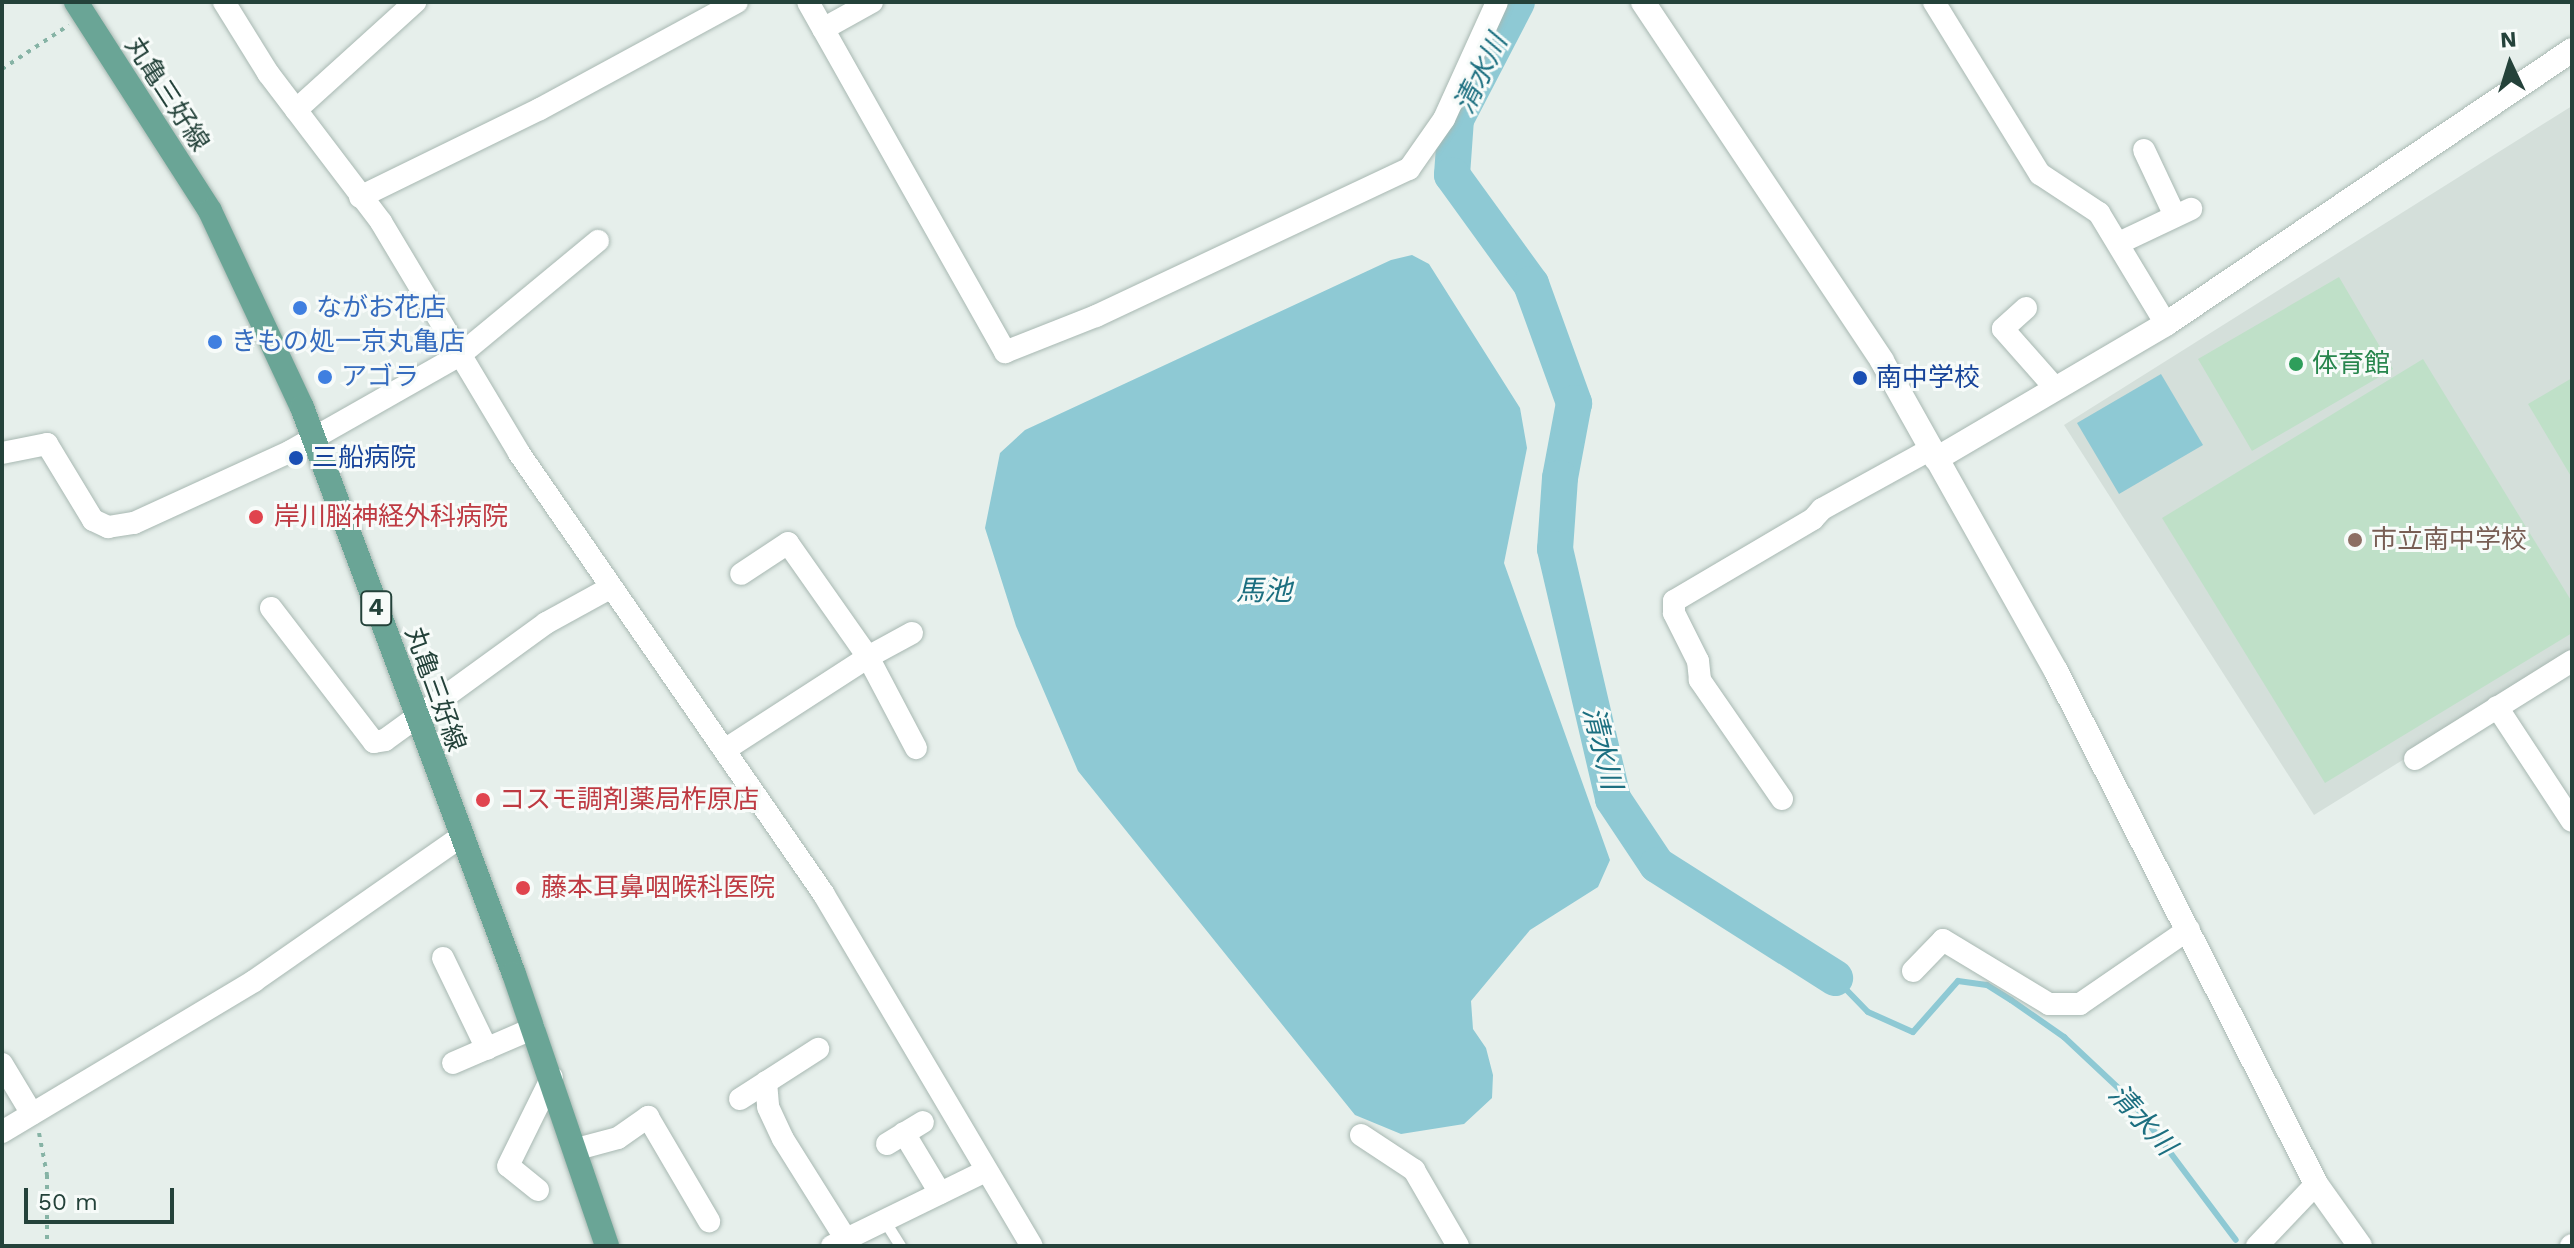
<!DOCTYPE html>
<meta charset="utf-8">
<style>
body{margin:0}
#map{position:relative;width:2574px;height:1248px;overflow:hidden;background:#e6efeb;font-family:"Work Sans","Noto Sans JP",sans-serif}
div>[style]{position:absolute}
.built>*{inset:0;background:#d4dfda}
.green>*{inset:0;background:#bfe0c8}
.water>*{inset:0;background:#8ec9d4}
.stream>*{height:6px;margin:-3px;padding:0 3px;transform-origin:3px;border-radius:3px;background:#8ec9d4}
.river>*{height:36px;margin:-18px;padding:0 18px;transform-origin:18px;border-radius:18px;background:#8ec9d4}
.path>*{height:4px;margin-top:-2px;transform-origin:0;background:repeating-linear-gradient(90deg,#86b3a5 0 4px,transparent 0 10px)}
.roads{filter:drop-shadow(0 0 2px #a8b8b2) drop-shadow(0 0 2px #a8b8b2)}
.service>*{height:11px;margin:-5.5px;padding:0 5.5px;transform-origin:5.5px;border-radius:5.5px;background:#fff}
.minor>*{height:22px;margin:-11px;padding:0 11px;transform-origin:11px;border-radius:11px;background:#fff}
.tertiary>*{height:24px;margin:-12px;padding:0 12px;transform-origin:12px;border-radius:12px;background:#fff}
.primary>*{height:24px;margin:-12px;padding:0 12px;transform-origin:12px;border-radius:12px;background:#6aa596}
.dots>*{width:22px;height:22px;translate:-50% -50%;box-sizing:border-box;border:4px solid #f7fbf9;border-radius:50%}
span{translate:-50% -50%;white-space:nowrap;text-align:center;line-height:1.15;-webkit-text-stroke:6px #f7fbf9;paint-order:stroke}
.shield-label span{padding:2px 6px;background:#f7fbf9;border:2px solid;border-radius:6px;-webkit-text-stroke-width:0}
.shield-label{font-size:24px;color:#24423a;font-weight:700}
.street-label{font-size:26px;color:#24423a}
.shop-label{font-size:26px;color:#366cbe}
.left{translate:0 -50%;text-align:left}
.leisure-label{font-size:26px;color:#27864d}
.transit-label{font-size:26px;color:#164399}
.health-label{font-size:26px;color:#be3a42}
.education-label{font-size:26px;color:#785e54}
.water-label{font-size:28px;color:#1c6f80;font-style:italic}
.frame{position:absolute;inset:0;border:4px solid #24423a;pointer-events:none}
.north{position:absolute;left:2470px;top:24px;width:80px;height:80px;-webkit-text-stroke:6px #f7fbf9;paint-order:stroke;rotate:356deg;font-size:22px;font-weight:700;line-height:32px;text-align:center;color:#24423a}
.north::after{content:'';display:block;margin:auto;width:28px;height:36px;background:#24423a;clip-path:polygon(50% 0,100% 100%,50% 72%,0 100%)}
.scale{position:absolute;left:24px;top:1188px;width:150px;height:36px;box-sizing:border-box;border:4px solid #24423a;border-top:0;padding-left:10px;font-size:24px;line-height:28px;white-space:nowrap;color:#24423a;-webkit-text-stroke:6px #f7fbf9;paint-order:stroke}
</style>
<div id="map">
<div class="built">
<i style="clip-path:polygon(2572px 106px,2572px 655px,2314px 815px,2064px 425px)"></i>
</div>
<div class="green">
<i style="clip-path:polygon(2339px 277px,2393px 369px,2252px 451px,2198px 359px)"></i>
<i style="clip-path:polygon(2423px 359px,2572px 602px,2572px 633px,2325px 783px,2162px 518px)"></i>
<i style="clip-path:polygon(2572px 378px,2572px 478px,2528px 404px)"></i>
</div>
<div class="water">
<i style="clip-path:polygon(1412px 255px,1429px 264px,1520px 408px,1527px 448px,1504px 563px,1610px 860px,1598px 887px,1530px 930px,1471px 1001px,1473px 1029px,1486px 1048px,1493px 1075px,1492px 1098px,1464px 1124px,1401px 1134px,1355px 1115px,1078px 771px,1016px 626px,985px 528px,1000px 453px,1025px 430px,1391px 260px)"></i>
<i style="clip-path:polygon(2161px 374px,2203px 445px,2119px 494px,2077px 423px)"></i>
</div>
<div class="stream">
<i style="left:1835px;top:978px;width:47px;rotate:45.9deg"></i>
<i style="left:1868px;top:1012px;width:49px;rotate:24deg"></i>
<i style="left:1913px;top:1032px;width:68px;rotate:-48.6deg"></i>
<i style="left:1958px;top:981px;width:29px;rotate:8deg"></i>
<i style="left:1987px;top:985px;width:28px;rotate:32deg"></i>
<i style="left:2011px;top:1000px;width:65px;rotate:34.9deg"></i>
<i style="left:2064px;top:1037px;width:91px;rotate:43.2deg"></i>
<i style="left:2130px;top:1099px;width:176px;rotate:53.1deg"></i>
</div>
<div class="river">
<i style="left:1517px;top:2px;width:132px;rotate:117.5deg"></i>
<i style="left:1456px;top:119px;width:56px;rotate:94.1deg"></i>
<i style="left:1452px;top:175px;width:135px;rotate:54.1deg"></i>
<i style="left:1531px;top:284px;width:127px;rotate:70.1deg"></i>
<i style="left:1574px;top:403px;width:76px;rotate:100.6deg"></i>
<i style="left:1560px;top:478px;width:71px;rotate:94deg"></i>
<i style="left:1555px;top:549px;width:257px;rotate:76.9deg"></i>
<i style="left:1613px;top:799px;width:79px;rotate:56.3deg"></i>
<i style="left:1657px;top:865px;width:211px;rotate:32.4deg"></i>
</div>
<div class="path">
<i style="left:2px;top:69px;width:80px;rotate:-33.3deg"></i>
<i style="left:39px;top:1133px;width:43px;rotate:79.2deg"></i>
<i style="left:47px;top:1175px;width:71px;rotate:90deg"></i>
</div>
<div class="roads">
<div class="service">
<i style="left:884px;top:1220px;width:31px;rotate:58deg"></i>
</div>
<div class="minor">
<i style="left:224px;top:2px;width:84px;rotate:58.2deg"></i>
<i style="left:268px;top:73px;width:187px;rotate:52.8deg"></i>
<i style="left:381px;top:222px;width:269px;rotate:59.1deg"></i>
<i style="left:519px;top:453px;width:535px;rotate:55.36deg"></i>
<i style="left:823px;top:893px;width:410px;rotate:59.4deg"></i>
<i style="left:808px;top:2px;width:402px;rotate:60.6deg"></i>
<i style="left:1005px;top:352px;width:98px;rotate:-21.6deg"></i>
<i style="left:1096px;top:316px;width:346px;rotate:-25.2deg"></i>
<i style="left:1409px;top:169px;width:61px;rotate:-55deg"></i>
<i style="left:1444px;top:119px;width:128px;rotate:-65.6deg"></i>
<i style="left:1934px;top:2px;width:202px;rotate:58.4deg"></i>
<i style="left:2040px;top:174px;width:71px;rotate:33.5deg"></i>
<i style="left:2099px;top:213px;width:130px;rotate:58.9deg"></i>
<i style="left:823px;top:29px;width:56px;rotate:-28.9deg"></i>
<i style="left:296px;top:110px;width:161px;rotate:-42.2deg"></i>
<i style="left:2144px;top:150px;width:73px;rotate:64.8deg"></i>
<i style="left:360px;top:197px;width:200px;rotate:-26.1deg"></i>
<i style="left:540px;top:109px;width:224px;rotate:-28.5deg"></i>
<i style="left:2119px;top:243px;width:80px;rotate:-25.3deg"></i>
<i style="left:2026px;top:308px;width:31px;rotate:138deg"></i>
<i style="left:2003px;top:329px;width:80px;rotate:48.5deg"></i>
<i style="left:2px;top:453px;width:46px;rotate:-11.3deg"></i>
<i style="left:47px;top:444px;width:89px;rotate:58.8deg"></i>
<i style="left:93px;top:520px;width:17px;rotate:25deg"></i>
<i style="left:108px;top:527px;width:26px;rotate:-9deg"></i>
<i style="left:134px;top:523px;width:173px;rotate:-24.6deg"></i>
<i style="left:291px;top:451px;width:194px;rotate:-29.6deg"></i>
<i style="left:460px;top:355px;width:179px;rotate:-39.6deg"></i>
<i style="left:271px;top:608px;width:169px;rotate:52.5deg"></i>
<i style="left:374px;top:742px;width:11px;rotate:-10deg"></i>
<i style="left:385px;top:740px;width:199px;rotate:-36deg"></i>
<i style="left:546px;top:623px;width:73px;rotate:-28.7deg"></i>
<i style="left:912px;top:633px;width:50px;rotate:151.4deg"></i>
<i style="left:868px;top:657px;width:103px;rotate:62.2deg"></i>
<i style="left:2497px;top:707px;width:136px;rotate:56.7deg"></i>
<i style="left:726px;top:749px;width:169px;rotate:-32.9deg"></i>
<i style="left:868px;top:657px;width:139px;rotate:-125.1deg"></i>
<i style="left:788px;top:543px;width:56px;rotate:146.6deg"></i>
<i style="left:2415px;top:759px;width:185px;rotate:-32deg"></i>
<i style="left:1782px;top:799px;width:145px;rotate:-124.6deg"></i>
<i style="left:1700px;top:680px;width:19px;rotate:-96deg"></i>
<i style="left:1698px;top:661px;width:54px;rotate:-116.6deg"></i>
<i style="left:1674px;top:613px;width:12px;rotate:-90deg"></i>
<i style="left:1674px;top:601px;width:161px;rotate:-30.5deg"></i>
<i style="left:1813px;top:519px;width:13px;rotate:-48deg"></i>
<i style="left:1822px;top:509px;width:124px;rotate:-28.8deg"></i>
<i style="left:443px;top:958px;width:101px;rotate:64.2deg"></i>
<i style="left:1913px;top:971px;width:43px;rotate:-45.9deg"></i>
<i style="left:1943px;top:940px;width:124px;rotate:31.1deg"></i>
<i style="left:2049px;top:1004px;width:31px"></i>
<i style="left:2080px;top:1004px;width:132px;rotate:-34.5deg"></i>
<i style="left:453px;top:1063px;width:88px;rotate:-23.4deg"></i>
<i style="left:2px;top:1064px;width:58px;rotate:59deg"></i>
<i style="left:766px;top:1082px;width:25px;rotate:85deg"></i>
<i style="left:768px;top:1107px;width:35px;rotate:65deg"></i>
<i style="left:783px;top:1139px;width:117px;rotate:57.9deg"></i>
<i style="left:740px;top:1099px;width:93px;rotate:-32.7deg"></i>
<i style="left:2px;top:1132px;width:294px;rotate:-30.9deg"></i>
<i style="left:254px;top:981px;width:250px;rotate:-34.9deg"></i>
<i style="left:904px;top:1133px;width:70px;rotate:59deg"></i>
<i style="left:1361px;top:1135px;width:64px;rotate:33.4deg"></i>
<i style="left:1414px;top:1170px;width:88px;rotate:59.9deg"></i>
<i style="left:887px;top:1144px;width:42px;rotate:-31.4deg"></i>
<i style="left:577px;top:1149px;width:42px;rotate:-15deg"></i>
<i style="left:618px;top:1138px;width:37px;rotate:-35deg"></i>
<i style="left:648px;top:1117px;width:121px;rotate:59.6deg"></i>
<i style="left:538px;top:1190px;width:38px;rotate:-141deg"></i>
<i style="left:508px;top:1166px;width:99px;rotate:-63.7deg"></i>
<i style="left:832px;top:1246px;width:171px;rotate:-26deg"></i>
<i style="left:2257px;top:1246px;width:86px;rotate:-46.4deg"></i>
<i style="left:2571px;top:1246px;width:1px;rotate:-45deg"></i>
</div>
<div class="tertiary">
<i style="left:1643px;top:2px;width:431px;rotate:56.3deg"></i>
<i style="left:1882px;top:361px;width:355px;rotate:60.7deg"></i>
<i style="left:2056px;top:671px;width:575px;rotate:63.12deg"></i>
<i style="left:2316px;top:1184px;width:76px;rotate:54.6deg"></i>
<i style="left:1936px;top:459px;width:267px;rotate:-30.4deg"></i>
<i style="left:2166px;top:324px;width:490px;rotate:-34deg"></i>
</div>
<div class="primary">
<i style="left:76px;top:2px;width:248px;rotate:57.3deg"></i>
<i style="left:210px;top:211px;width:217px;rotate:64.9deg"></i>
<i style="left:302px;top:407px;width:605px;rotate:69.5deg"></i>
<i style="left:514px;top:974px;width:287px;rotate:71.1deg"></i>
</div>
</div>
<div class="dots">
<i style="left:300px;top:308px;background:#3f7fe0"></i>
<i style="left:215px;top:342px;background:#3f7fe0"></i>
<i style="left:2296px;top:364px;background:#2e9e5b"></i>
<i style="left:325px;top:377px;background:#3f7fe0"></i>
<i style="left:1860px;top:378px;background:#1a4fb4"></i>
<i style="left:296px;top:458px;background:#1a4fb4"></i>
<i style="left:256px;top:517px;background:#e0444e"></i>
<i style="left:2355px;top:540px;background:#8d6e63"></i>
<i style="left:483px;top:800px;background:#e0444e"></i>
<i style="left:523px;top:888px;background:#e0444e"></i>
</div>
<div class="shield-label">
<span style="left:376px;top:608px">4</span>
</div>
<div class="street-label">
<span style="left:167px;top:94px;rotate:57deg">丸亀三好線</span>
<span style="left:435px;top:689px;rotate:70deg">丸亀三好線</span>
</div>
<div class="shop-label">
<span class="left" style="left:316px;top:308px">ながお花店</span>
<span class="left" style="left:231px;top:342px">きもの処一京丸亀店</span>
<span class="left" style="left:341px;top:377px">アゴラ</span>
</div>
<div class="leisure-label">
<span class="left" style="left:2312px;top:364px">体育館</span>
</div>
<div class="transit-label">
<span class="left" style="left:1876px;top:378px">南中学校</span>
<span class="left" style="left:312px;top:458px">三船病院</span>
</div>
<div class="health-label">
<span class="left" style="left:274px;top:517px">岸川脳神経外科病院</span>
<span class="left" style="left:499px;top:800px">コスモ調剤薬局柞原店</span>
<span class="left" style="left:541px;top:888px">藤本耳鼻咽喉科医院</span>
</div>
<div class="education-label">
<span class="left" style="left:2371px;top:540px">市立南中学校</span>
</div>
<div class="water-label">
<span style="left:1481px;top:74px;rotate:-64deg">清水川</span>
<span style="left:1264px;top:591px">馬池</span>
<span style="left:1602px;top:748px;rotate:76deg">清水川</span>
<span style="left:2142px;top:1120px;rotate:48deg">清水川</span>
</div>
<div class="frame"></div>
<div class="north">N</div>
<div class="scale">50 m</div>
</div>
